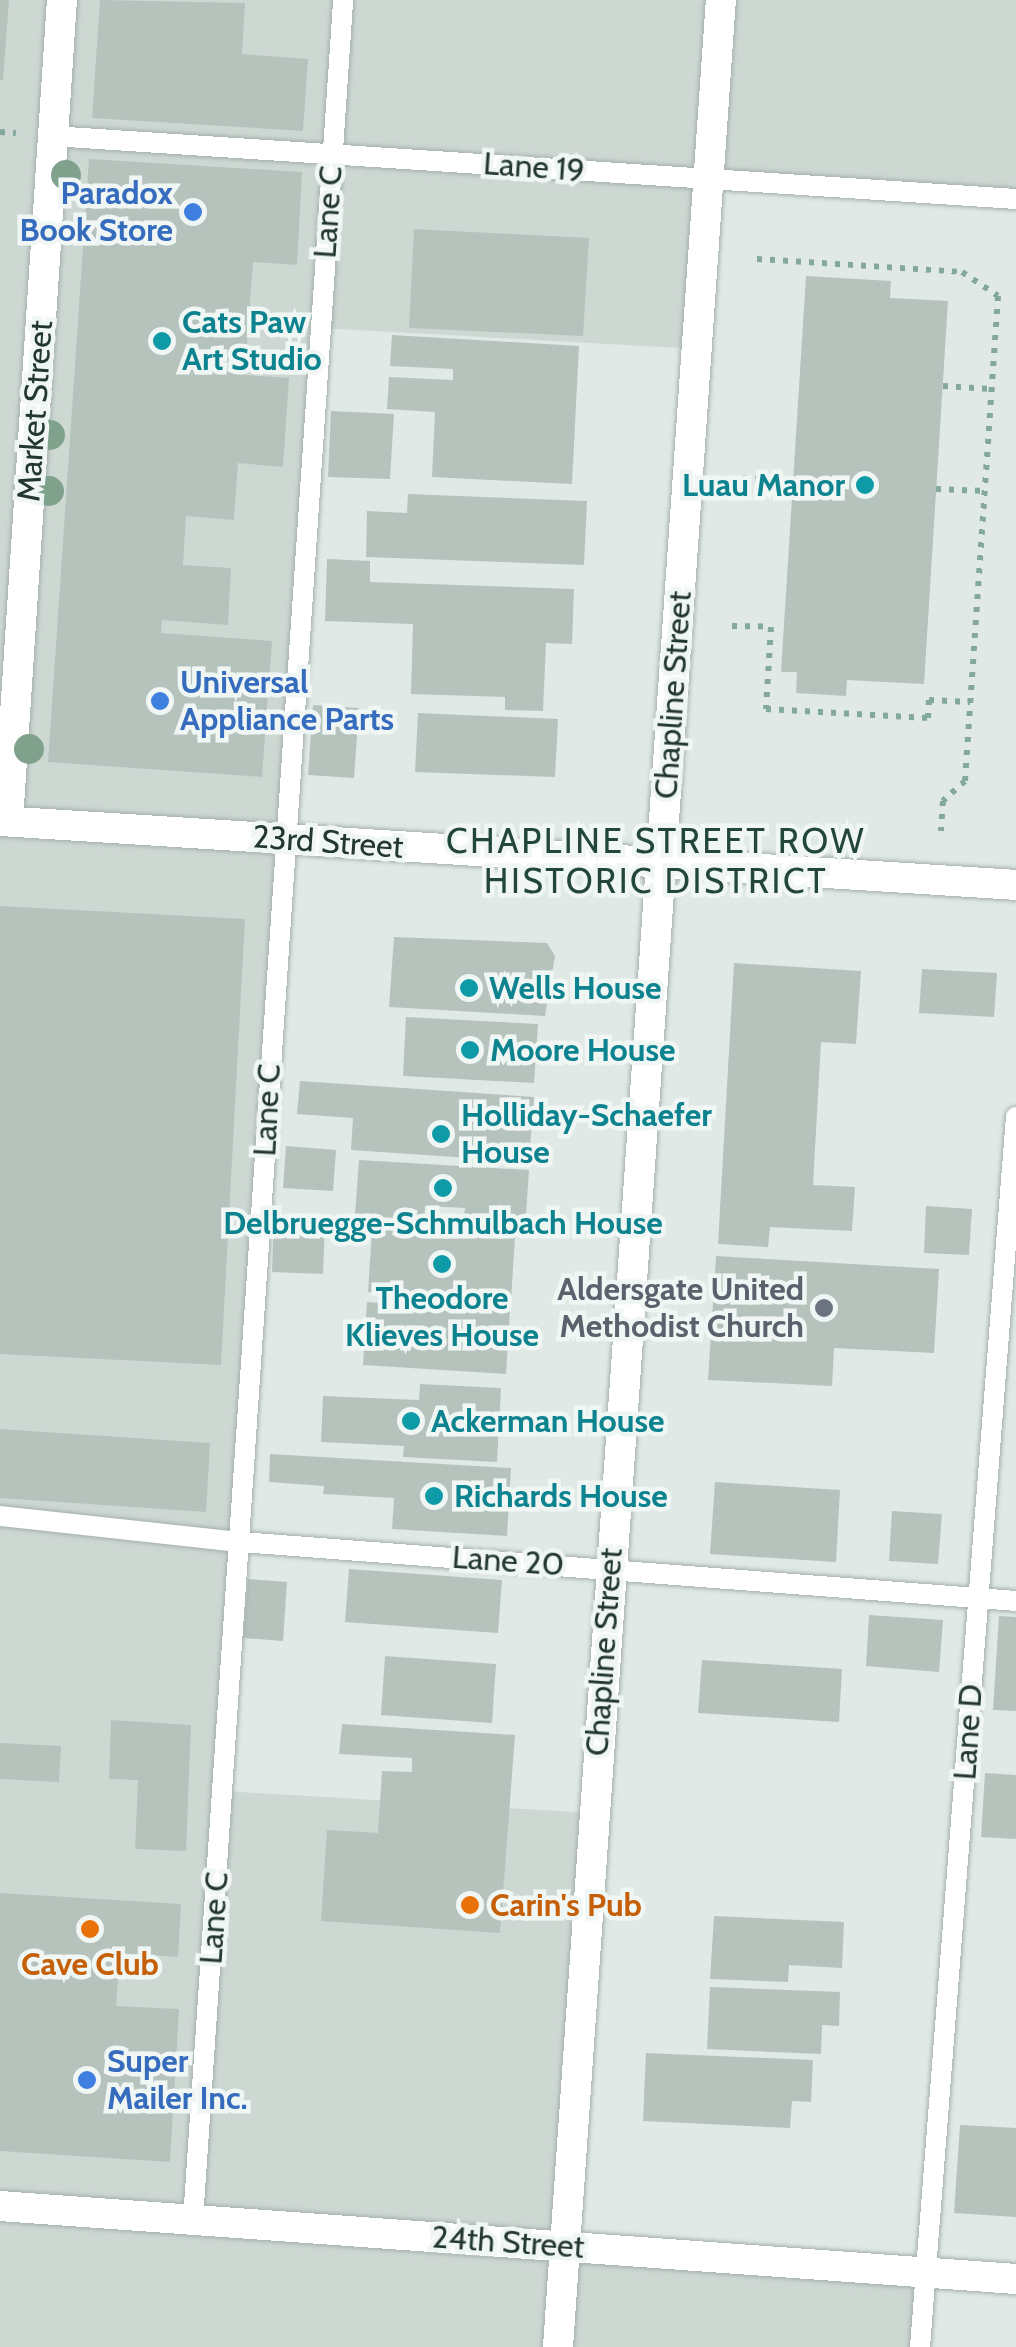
<!DOCTYPE html>
<style>
body{margin:0}
#map{position:relative;width:1016px;height:2347px;overflow:hidden;background:#e0e9e5;font-family:Cabin,sans-serif}
div>[style]{position:absolute}
.built>*{inset:0;background:#ced8d3}
.building>*{inset:0;background:#b6c3bd}
.path>*{height:6px;margin-top:-3px;transform-origin:0;background:repeating-linear-gradient(90deg,#84a99c 0 5px,transparent 0 13px)}
.roads{filter:drop-shadow(0 0 2px #a4b0ab) drop-shadow(0 0 2px #a4b0ab)}
.lane>*{height:20px;margin:-10px;padding:0 10px;transform-origin:10px;border-radius:10px;background:#fff}
.street>*{height:30px;margin:-15px;padding:0 15px;transform-origin:15px;border-radius:15px;background:#fff}
.secondary>*{height:30px;margin:-15px;padding:0 15px;transform-origin:15px;border-radius:15px;background:#fff}
.trees>*{width:30px;height:30px;margin:-15px;border-radius:50%;background:#80a28d}
.dots>*{width:28px;height:28px;translate:-50% -50%;box-sizing:border-box;border:5px solid #f0f6f3;border-radius:50%}
span{translate:-50% -50%;white-space:nowrap;text-align:center;line-height:1.15;-webkit-text-stroke:9px #f0f6f3;paint-order:stroke}
.street-label{font-size:32px;color:#233731}
.shop-label{font-size:32px;color:#366cbe;font-weight:700}
.right{translate:-100% -50%;text-align:right}
.left{translate:0 -50%;text-align:left}
.culture-label{font-size:32px;color:#0d838f;font-weight:700}
.worship-label{font-size:32px;color:#5b616d;font-weight:700}
.food-label{font-size:32px;color:#c56008;font-weight:700}
.neighbourhood-label{font-size:35px;color:#22463c;letter-spacing:2.5px}
</style>
<div id="map">
<div class="built">
<i style="clip-path:polygon(0 0,1016px 0,1016px 199px,710px 179px,698px 349px,320px 328px,224px 1791px,593px 1813px,564px 2246px,927px 2273px,920px 2347px,0 2347px)"></i>
</div>
<div class="building">
<i style="clip-path:polygon(0 0,9px 0,3px 80px,0 80px)"></i>
<i style="clip-path:polygon(100px 0,245px 3px,242px 54px,308px 59px,303px 131px,92px 118px)"></i>
<i style="clip-path:polygon(89px 159px,302px 172px,297px 265px,253px 262px,249px 317px,245px 375px,289px 378px,283px 467px,238px 463px,234px 520px,186px 516px,183px 565px,231px 568px,228px 625px,162px 620px,161px 633px,272px 641px,262px 777px,48px 762px)"></i>
<i style="clip-path:polygon(414px 229px,589px 238px,583px 336px,409px 328px)"></i>
<i style="clip-path:polygon(806px 276px,891px 281px,890px 298px,948px 301px,924px 684px,847px 680px,846px 696px,796px 693px,797px 672px,781px 672px)"></i>
<i style="clip-path:polygon(392px 335px,579px 346px,572px 484px,432px 477px,435px 412px,387px 409px,389px 377px,453px 380px,453px 369px,390px 366px)"></i>
<i style="clip-path:polygon(331px 411px,394px 414px,390px 479px,328px 477px)"></i>
<i style="clip-path:polygon(408px 494px,587px 501px,584px 565px,366px 557px,367px 511px,407px 513px)"></i>
<i style="clip-path:polygon(327px 559px,370px 561px,370px 582px,574px 589px,572px 644px,546px 643px,543px 711px,505px 710px,505px 697px,411px 694px,413px 624px,325px 621px)"></i>
<i style="clip-path:polygon(313px 705px,359px 708px,354px 778px,308px 775px)"></i>
<i style="clip-path:polygon(418px 713px,558px 719px,555px 777px,415px 772px)"></i>
<i style="clip-path:polygon(0 906px,245px 919px,221px 1365px,0 1354px)"></i>
<i style="clip-path:polygon(394px 937px,547px 943px,555px 956px,545px 1016px,389px 1007px)"></i>
<i style="clip-path:polygon(734px 963px,861px 971px,856px 1044px,821px 1042px,813px 1185px,855px 1187px,852px 1231px,770px 1227px,768px 1247px,718px 1244px)"></i>
<i style="clip-path:polygon(922px 969px,997px 973px,994px 1017px,919px 1013px)"></i>
<i style="clip-path:polygon(406px 1017px,538px 1024px,534px 1083px,403px 1076px)"></i>
<i style="clip-path:polygon(300px 1081px,534px 1097px,529px 1162px,351px 1150px,353px 1118px,297px 1114px)"></i>
<i style="clip-path:polygon(286px 1146px,336px 1150px,333px 1191px,283px 1188px)"></i>
<i style="clip-path:polygon(359px 1160px,529px 1170px,525px 1230px,463px 1227px,465px 1208px,425px 1206px,424px 1220px,355px 1215px)"></i>
<i style="clip-path:polygon(926px 1206px,972px 1209px,969px 1255px,924px 1253px)"></i>
<i style="clip-path:polygon(274px 1221px,325px 1224px,323px 1274px,272px 1272px)"></i>
<i style="clip-path:polygon(372px 1229px,515px 1237px,511px 1300px,368px 1292px)"></i>
<i style="clip-path:polygon(716px 1256px,939px 1269px,934px 1353px,834px 1348px,832px 1386px,708px 1380px)"></i>
<i style="clip-path:polygon(367px 1302px,510px 1311px,506px 1374px,363px 1365px)"></i>
<i style="clip-path:polygon(420px 1384px,501px 1388px,497px 1462px,403px 1457px,404px 1446px,321px 1442px,323px 1396px,419px 1400px)"></i>
<i style="clip-path:polygon(0 1429px,210px 1443px,206px 1512px,0 1498px)"></i>
<i style="clip-path:polygon(270px 1454px,511px 1468px,507px 1536px,392px 1529px,394px 1498px,323px 1494px,324px 1486px,269px 1482px)"></i>
<i style="clip-path:polygon(715px 1482px,840px 1490px,836px 1562px,710px 1554px)"></i>
<i style="clip-path:polygon(892px 1511px,942px 1514px,938px 1564px,889px 1561px)"></i>
<i style="clip-path:polygon(349px 1569px,502px 1580px,498px 1633px,345px 1622px)"></i>
<i style="clip-path:polygon(248px 1579px,287px 1582px,283px 1641px,243px 1638px)"></i>
<i style="clip-path:polygon(869px 1615px,943px 1620px,939px 1672px,866px 1666px)"></i>
<i style="clip-path:polygon(999px 1616px,1016px 1617px,1016px 1711px,993px 1710px)"></i>
<i style="clip-path:polygon(385px 1656px,496px 1664px,492px 1723px,381px 1715px)"></i>
<i style="clip-path:polygon(702px 1660px,842px 1669px,839px 1722px,698px 1713px)"></i>
<i style="clip-path:polygon(111px 1720px,191px 1725px,186px 1851px,135px 1849px,138px 1780px,109px 1779px)"></i>
<i style="clip-path:polygon(342px 1724px,515px 1735px,500px 1933px,321px 1921px,327px 1830px,378px 1833px,382px 1771px,412px 1772px,412px 1758px,339px 1754px)"></i>
<i style="clip-path:polygon(0 1743px,61px 1746px,59px 1782px,0 1779px)"></i>
<i style="clip-path:polygon(985px 1773px,1016px 1775px,1016px 1839px,981px 1837px)"></i>
<i style="clip-path:polygon(0 1893px,181px 1904px,178px 1957px,120px 1953px,116px 2006px,179px 2009px,170px 2162px,0 2151px)"></i>
<i style="clip-path:polygon(714px 1916px,844px 1922px,842px 1968px,789px 1965px,788px 1982px,710px 1979px)"></i>
<i style="clip-path:polygon(710px 1987px,840px 1992px,839px 2026px,822px 2025px,821px 2054px,707px 2049px)"></i>
<i style="clip-path:polygon(646px 2053px,813px 2060px,811px 2102px,792px 2101px,790px 2128px,643px 2121px)"></i>
<i style="clip-path:polygon(960px 2125px,1016px 2128px,1016px 2217px,954px 2213px)"></i>
</div>
<div class="path">
<i style="left:0;top:132px;width:16px;rotate:4deg"></i>
<i style="left:757px;top:259px;width:205px;rotate:3.6deg"></i>
<i style="left:962px;top:272px;width:43px;rotate:33.7deg"></i>
<i style="left:998px;top:296px;width:486px;rotate:93.9deg"></i>
<i style="left:965px;top:781px;width:30px;rotate:138deg"></i>
<i style="left:943px;top:801px;width:30px;rotate:94deg"></i>
<i style="left:943px;top:386px;width:48px;rotate:3.6deg"></i>
<i style="left:742px;top:478px;width:52px;rotate:3.3deg"></i>
<i style="left:936px;top:489px;width:49px;rotate:2.3deg"></i>
<i style="left:732px;top:626px;width:39px;rotate:1deg"></i>
<i style="left:771px;top:627px;width:82px;rotate:93.5deg"></i>
<i style="left:766px;top:709px;width:162px;rotate:3.2deg"></i>
<i style="left:928px;top:718px;width:18px;rotate:-87deg"></i>
<i style="left:929px;top:700px;width:41px;rotate:2.8deg"></i>
</div>
<div class="roads">
<div class="lane">
<i style="left:52px;top:136px;width:966px;rotate:3.74deg"></i>
<i style="left:0;top:1516px;width:242px;rotate:6.2deg"></i>
<i style="left:241px;top:1542px;width:777px;rotate:4.35deg"></i>
<i style="left:193px;top:2220px;width:2225px;rotate:-86.13deg"></i>
<i style="left:920px;top:2347px;width:1234px;rotate:-85.54deg"></i>
</div>
<div class="street">
<i style="left:0;top:821px;width:1018px;rotate:3.6deg"></i>
<i style="left:8px;top:821px;width:823px;rotate:-86.24deg"></i>
<i style="left:0;top:2206px;width:1019px;rotate:4.11deg"></i>
</div>
<div class="secondary">
<i style="left:558px;top:2347px;width:2353px;rotate:-86.03deg"></i>
</div>
</div>
<div class="trees">
<i style="left:66px;top:175px"></i>
<i style="left:50px;top:435px"></i>
<i style="left:49px;top:491px"></i>
<i style="left:29px;top:749px"></i>
</div>
<div class="dots">
<i style="left:193px;top:212px;background:#3f7fe0"></i>
<i style="left:162px;top:341px;background:#0f9aa8"></i>
<i style="left:865px;top:485px;background:#0f9aa8"></i>
<i style="left:160px;top:701px;background:#3f7fe0"></i>
<i style="left:469px;top:988px;background:#0f9aa8"></i>
<i style="left:470px;top:1050px;background:#0f9aa8"></i>
<i style="left:441px;top:1134px;background:#0f9aa8"></i>
<i style="left:443px;top:1188px;background:#0f9aa8"></i>
<i style="left:442px;top:1264px;background:#0f9aa8"></i>
<i style="left:824px;top:1308px;background:#6b7280"></i>
<i style="left:411px;top:1421px;background:#0f9aa8"></i>
<i style="left:434px;top:1496px;background:#0f9aa8"></i>
<i style="left:470px;top:1905px;background:#e8710a"></i>
<i style="left:90px;top:1929px;background:#e8710a"></i>
<i style="left:87px;top:2080px;background:#3f7fe0"></i>
</div>
<div class="street-label">
<span style="left:534px;top:167px;rotate:4deg">Lane 19</span>
<span style="left:328px;top:212px;rotate:-86deg">Lane C</span>
<span style="left:35px;top:411px;rotate:-86deg">Market Street</span>
<span style="left:673px;top:695px;rotate:-86deg">Chapline Street</span>
<span style="left:328px;top:842px;rotate:4deg">23rd Street</span>
<span style="left:267px;top:1110px;rotate:-87deg">Lane C</span>
<span style="left:508px;top:1561px;rotate:4deg">Lane 20</span>
<span style="left:604px;top:1652px;rotate:-86deg">Chapline Street</span>
<span style="left:968px;top:1732px;rotate:-86deg">Lane D</span>
<span style="left:214px;top:1918px;rotate:-86deg">Lane C</span>
<span style="left:508px;top:2242px;rotate:4deg">24th Street</span>
</div>
<div class="shop-label">
<span class="right" style="left:173px;top:212px">Paradox<br>Book Store</span>
<span class="left" style="left:180px;top:701px">Universal<br>Appliance Parts</span>
<span class="left" style="left:107px;top:2080px">Super<br>Mailer Inc.</span>
</div>
<div class="culture-label">
<span class="left" style="left:182px;top:341px">Cats Paw<br>Art Studio</span>
<span class="right" style="left:845px;top:485px">Luau Manor</span>
<span class="left" style="left:489px;top:988px">Wells House</span>
<span class="left" style="left:490px;top:1050px">Moore House</span>
<span class="left" style="left:461px;top:1134px">Holliday-Schaefer<br>House</span>
<span style="left:443px;top:1223px">Delbruegge-Schmulbach House</span>
<span style="left:442px;top:1317px">Theodore<br>Klieves House</span>
<span class="left" style="left:431px;top:1421px">Ackerman House</span>
<span class="left" style="left:454px;top:1496px">Richards House</span>
</div>
<div class="worship-label">
<span class="right" style="left:804px;top:1308px">Aldersgate United<br>Methodist Church</span>
</div>
<div class="food-label">
<span class="left" style="left:490px;top:1905px">Carin's Pub</span>
<span style="left:90px;top:1964px">Cave Club</span>
</div>
<div class="neighbourhood-label">
<span style="left:656px;top:861px">CHAPLINE STREET ROW<br>HISTORIC DISTRICT</span>
</div>
</div>
